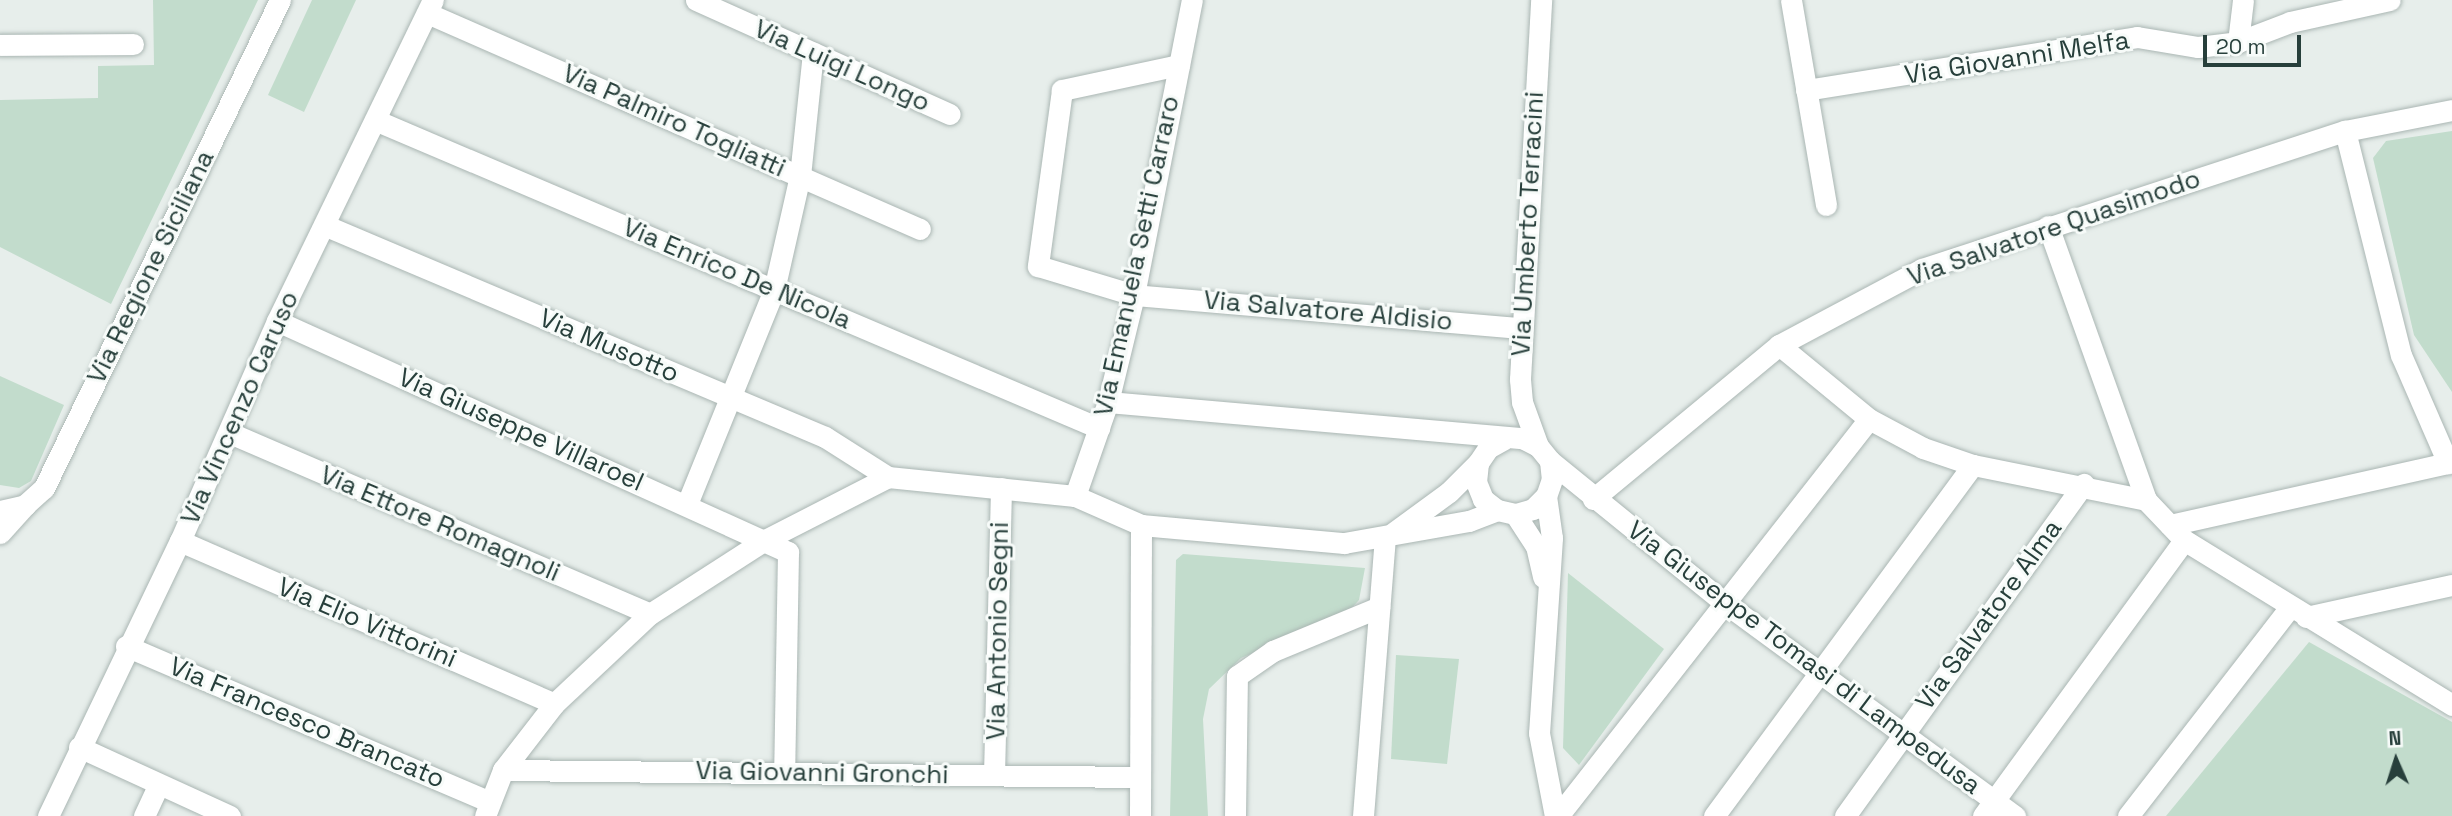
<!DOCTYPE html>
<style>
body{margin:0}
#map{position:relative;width:2452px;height:816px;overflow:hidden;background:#e7eeeb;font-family:"Space Grotesk",sans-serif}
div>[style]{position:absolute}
.green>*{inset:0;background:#c2dccc}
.roads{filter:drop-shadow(0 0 2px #aab6b3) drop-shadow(0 0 2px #aab6b3)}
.minor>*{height:21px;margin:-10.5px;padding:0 10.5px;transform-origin:10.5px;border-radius:10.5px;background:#fff}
span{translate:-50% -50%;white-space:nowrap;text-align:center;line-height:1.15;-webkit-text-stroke:6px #f7fbf9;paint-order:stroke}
.street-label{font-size:26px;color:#273f3b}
.north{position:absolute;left:2361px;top:725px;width:70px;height:70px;-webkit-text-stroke:5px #f7fbf9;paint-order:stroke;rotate:357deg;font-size:19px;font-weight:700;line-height:28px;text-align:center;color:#273f3b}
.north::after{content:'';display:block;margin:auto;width:24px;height:32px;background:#273f3b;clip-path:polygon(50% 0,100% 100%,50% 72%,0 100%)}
.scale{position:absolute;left:2203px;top:35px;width:98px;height:32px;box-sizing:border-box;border:4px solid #273f3b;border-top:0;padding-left:9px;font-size:21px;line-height:24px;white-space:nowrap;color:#273f3b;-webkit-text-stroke:5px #f7fbf9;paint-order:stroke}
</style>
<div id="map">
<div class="green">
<i style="clip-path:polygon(153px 0,258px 0,111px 304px,0 247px,0 100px,98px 98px,98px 66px,154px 65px)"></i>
<i style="clip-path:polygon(312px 0,356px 0,304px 112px,268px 95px)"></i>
<i style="clip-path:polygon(2452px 131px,2452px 392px,2414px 335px,2373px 158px,2386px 141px)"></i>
<i style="clip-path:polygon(0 376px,64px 405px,31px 481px,19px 488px,0 485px)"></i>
<i style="clip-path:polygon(1183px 554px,1365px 568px,1359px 600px,1347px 613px,1241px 658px,1209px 689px,1203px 719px,1208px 816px,1170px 816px,1176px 560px)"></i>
<i style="clip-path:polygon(1568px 573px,1664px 649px,1579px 765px,1563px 748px)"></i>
<i style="clip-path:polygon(2309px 642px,2452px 722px,2452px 816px,2166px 816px)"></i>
<i style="clip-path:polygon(1396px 655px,1459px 659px,1447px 764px,1391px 759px)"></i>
</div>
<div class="roads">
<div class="minor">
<i style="left:696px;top:0;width:278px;rotate:24.2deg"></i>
<i style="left:1791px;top:0;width:208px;rotate:80.3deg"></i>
<i style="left:427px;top:13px;width:538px;rotate:23.66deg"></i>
<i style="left:2238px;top:42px;width:42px;rotate:-83.2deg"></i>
<i style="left:0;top:45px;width:133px;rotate:-0.4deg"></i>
<i style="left:1179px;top:65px;width:120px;rotate:167.9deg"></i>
<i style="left:1062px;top:90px;width:178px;rotate:97.8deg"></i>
<i style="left:1038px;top:266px;width:100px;rotate:16.8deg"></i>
<i style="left:1134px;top:295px;width:389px;rotate:4.9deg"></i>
<i style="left:1806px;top:90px;width:335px;rotate:-9.1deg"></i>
<i style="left:2137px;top:37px;width:62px;rotate:9.3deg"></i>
<i style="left:2198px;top:47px;width:40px;rotate:-7.1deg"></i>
<i style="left:2238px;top:42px;width:56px;rotate:-21deg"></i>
<i style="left:2290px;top:22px;width:102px;rotate:-12.4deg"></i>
<i style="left:375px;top:120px;width:787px;rotate:23.05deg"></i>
<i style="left:2345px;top:131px;width:231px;rotate:76deg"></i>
<i style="left:2401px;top:355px;width:118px;rotate:66.5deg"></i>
<i style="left:324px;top:225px;width:544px;rotate:22.94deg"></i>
<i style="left:825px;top:437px;width:75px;rotate:32.4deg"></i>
<i style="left:2048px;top:226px;width:291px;rotate:70.3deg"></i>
<i style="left:277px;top:321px;width:561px;rotate:24.33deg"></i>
<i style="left:788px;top:552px;width:221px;rotate:91deg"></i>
<i style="left:1779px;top:345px;width:117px;rotate:39.4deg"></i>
<i style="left:1869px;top:419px;width:61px;rotate:28.2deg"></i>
<i style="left:1923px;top:448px;width:53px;rotate:18.8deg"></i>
<i style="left:1973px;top:465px;width:177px;rotate:11.4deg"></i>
<i style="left:2146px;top:500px;width:55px;rotate:46.5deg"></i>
<i style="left:2184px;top:540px;width:315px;rotate:31.6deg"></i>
<i style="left:1108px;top:402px;width:416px;rotate:5deg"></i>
<i style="left:1522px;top:438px;width:18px;rotate:27deg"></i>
<i style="left:1538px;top:446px;width:19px;rotate:51deg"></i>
<i style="left:1550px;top:461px;width:18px;rotate:84deg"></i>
<i style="left:1552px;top:479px;width:18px;rotate:109deg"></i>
<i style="left:1546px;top:496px;width:18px;rotate:135deg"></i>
<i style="left:1533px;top:509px;width:19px;rotate:164deg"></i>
<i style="left:1515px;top:514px;width:18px;rotate:-167deg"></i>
<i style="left:1497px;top:510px;width:18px;rotate:-142deg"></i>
<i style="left:1483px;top:499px;width:18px;rotate:-112deg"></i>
<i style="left:1476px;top:482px;width:19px;rotate:-84deg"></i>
<i style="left:1478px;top:463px;width:18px;rotate:-56deg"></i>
<i style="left:1488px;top:448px;width:18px;rotate:-29deg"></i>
<i style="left:230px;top:433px;width:457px;rotate:23.3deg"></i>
<i style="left:1538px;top:446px;width:47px;rotate:-110deg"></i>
<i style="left:1522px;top:402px;width:23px;rotate:-95deg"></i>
<i style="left:1520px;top:379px;width:380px;rotate:-86.8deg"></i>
<i style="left:1550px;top:461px;width:225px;rotate:39.1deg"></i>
<i style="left:1725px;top:603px;width:360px;rotate:36.3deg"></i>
<i style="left:1075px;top:496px;width:72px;rotate:23.7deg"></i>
<i style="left:1141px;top:525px;width:204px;rotate:5.1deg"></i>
<i style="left:1344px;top:543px;width:127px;rotate:-10deg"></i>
<i style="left:1469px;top:521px;width:30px;rotate:-21deg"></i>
<i style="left:1546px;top:496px;width:42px;rotate:81.9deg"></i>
<i style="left:1552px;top:538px;width:195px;rotate:93.8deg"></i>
<i style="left:1539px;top:733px;width:85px;rotate:79.1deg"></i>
<i style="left:1593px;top:499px;width:241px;rotate:-39.6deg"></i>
<i style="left:1779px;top:345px;width:162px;rotate:-28deg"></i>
<i style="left:1922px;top:269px;width:445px;rotate:-18.1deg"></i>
<i style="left:2345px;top:131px;width:109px;rotate:-11.1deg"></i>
<i style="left:687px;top:504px;width:231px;rotate:-67.9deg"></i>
<i style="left:774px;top:290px;width:117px;rotate:-77.2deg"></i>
<i style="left:800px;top:176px;width:124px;rotate:-84deg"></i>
<i style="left:0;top:511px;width:26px;rotate:-13deg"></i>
<i style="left:25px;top:505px;width:25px;rotate:-42deg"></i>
<i style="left:44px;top:488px;width:542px;rotate:-64.19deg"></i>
<i style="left:1515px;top:514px;width:38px;rotate:57deg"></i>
<i style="left:1536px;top:546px;width:32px;rotate:77deg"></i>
<i style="left:2170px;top:525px;width:289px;rotate:-12.6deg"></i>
<i style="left:0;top:533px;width:38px;rotate:-48deg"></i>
<i style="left:1393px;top:533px;width:69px;rotate:-36.2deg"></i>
<i style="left:1449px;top:492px;width:41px;rotate:-45deg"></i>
<i style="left:180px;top:541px;width:408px;rotate:23.5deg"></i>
<i style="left:2306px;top:617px;width:149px;rotate:-12.4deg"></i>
<i style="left:126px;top:646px;width:394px;rotate:23.2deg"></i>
<i style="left:79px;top:747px;width:166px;rotate:24.6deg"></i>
<i style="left:503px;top:770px;width:637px;rotate:0.63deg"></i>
<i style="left:994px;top:775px;width:287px;rotate:-88.6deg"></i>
<i style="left:48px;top:816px;width:305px;rotate:-64.4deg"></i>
<i style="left:180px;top:541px;width:240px;rotate:-66.2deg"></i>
<i style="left:277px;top:321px;width:357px;rotate:-64.1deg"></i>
<i style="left:144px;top:816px;width:35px;rotate:-65deg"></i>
<i style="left:485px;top:816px;width:49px;rotate:-68.6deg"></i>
<i style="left:503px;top:770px;width:83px;rotate:-52.3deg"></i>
<i style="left:554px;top:704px;width:132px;rotate:-43.2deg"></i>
<i style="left:650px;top:614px;width:137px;rotate:-32.8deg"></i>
<i style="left:765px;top:540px;width:138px;rotate:-27.1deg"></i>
<i style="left:888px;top:477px;width:188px;rotate:5.8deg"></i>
<i style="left:1075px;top:496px;width:100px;rotate:-70.7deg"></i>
<i style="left:1108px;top:402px;width:110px;rotate:-76.3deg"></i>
<i style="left:1134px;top:295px;width:301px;rotate:-78.9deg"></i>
<i style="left:1140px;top:816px;width:291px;rotate:-89.8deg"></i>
<i style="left:1235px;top:816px;width:140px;rotate:-89.2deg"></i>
<i style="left:1237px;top:676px;width:44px;rotate:-34.8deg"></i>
<i style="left:1273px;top:651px;width:115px;rotate:-22.5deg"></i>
<i style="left:1363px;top:816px;width:279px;rotate:-85.5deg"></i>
<i style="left:1558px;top:816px;width:504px;rotate:-51.93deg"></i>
<i style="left:1714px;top:816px;width:436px;rotate:-53.6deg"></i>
<i style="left:1845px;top:816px;width:409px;rotate:-54.3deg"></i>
<i style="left:1983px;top:816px;width:341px;rotate:-53.9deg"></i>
<i style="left:2128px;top:816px;width:264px;rotate:-52.2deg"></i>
</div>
</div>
<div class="street-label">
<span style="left:2017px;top:58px;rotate:-9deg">Via Giovanni Melfa</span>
<span style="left:842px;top:66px;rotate:24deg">Via Luigi Longo</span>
<span style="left:674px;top:121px;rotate:24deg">Via Palmiro Togliatti</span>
<span style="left:1528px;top:224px;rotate:-87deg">Via Umberto Terracini</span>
<span style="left:2054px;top:228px;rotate:-19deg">Via Salvatore Quasimodo</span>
<span style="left:1137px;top:256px;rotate:-78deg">Via Emanuela Setti Carraro</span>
<span style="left:151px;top:267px;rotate:-64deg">Via Regione Siciliana</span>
<span style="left:737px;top:274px;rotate:23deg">Via Enrico De Nicola</span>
<span style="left:1328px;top:311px;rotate:5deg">Via Salvatore Aldisio</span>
<span style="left:609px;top:346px;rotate:23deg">Via Musotto</span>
<span style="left:240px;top:408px;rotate:-66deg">Via Vincenzo Caruso</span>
<span style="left:521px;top:430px;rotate:24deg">Via Giuseppe Villaroel</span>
<span style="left:440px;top:524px;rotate:23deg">Via Ettore Romagnoli</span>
<span style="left:1989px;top:615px;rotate:-54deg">Via Salvatore Alma</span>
<span style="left:367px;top:623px;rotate:23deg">Via Elio Vittorini</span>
<span style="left:998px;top:631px;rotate:-89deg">Via Antonio Segni</span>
<span style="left:1804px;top:658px;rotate:37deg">Via Giuseppe Tomasi di Lampedusa</span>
<span style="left:307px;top:723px;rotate:23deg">Via Francesco Brancato</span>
<span style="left:822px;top:773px;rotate:1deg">Via Giovanni Gronchi</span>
</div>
<div class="north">N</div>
<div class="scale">20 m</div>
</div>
